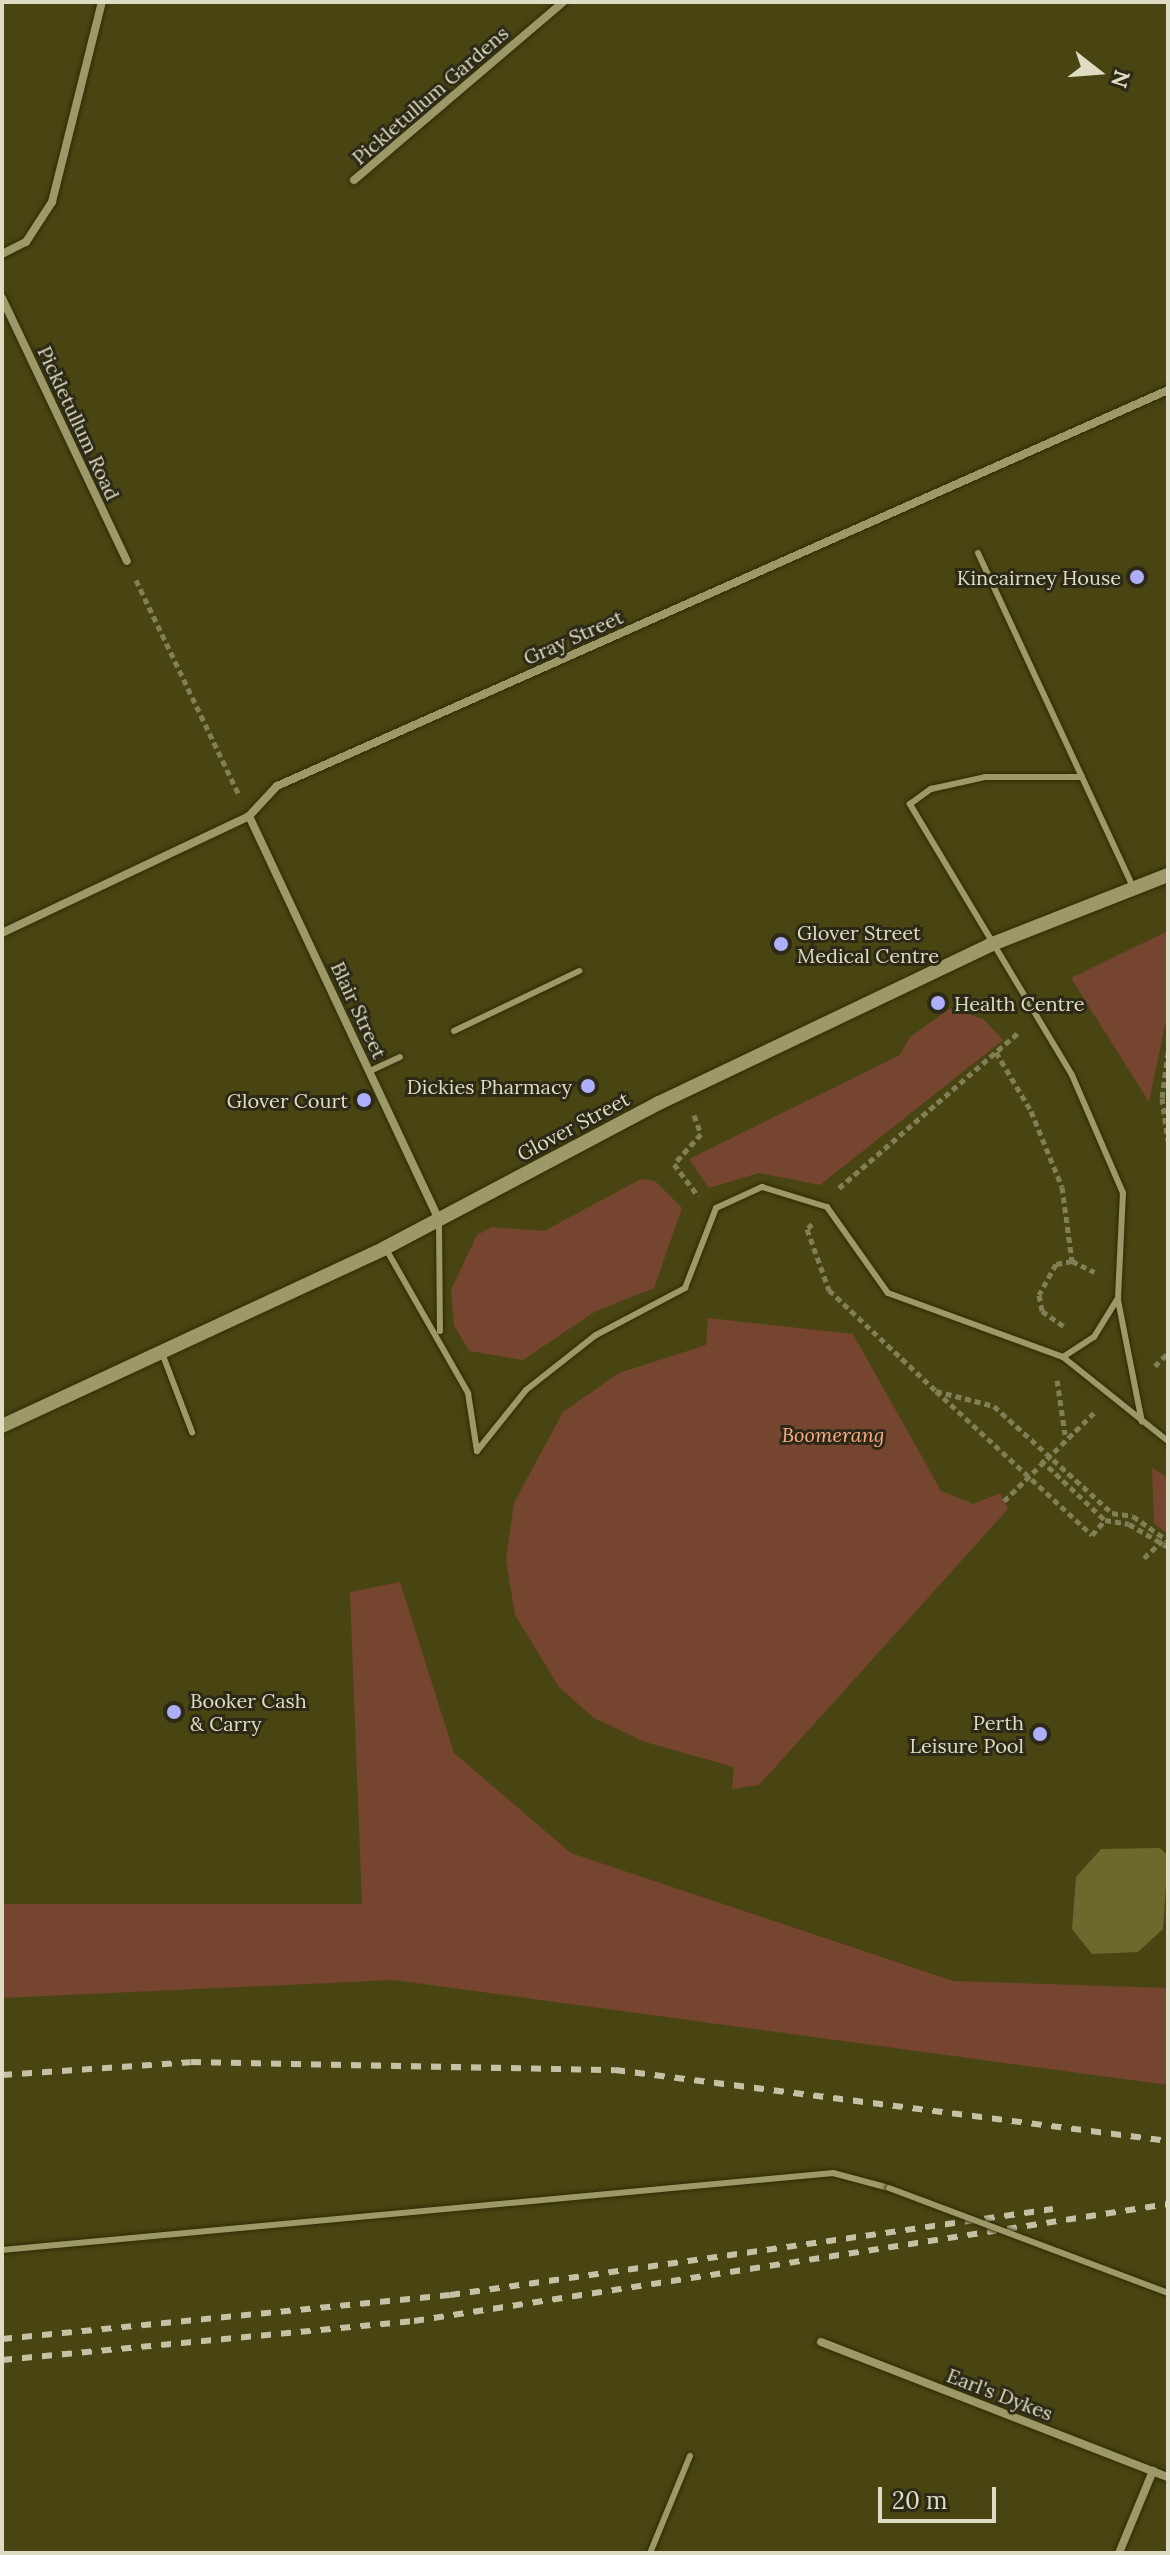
<!DOCTYPE html>
<style>
body{margin:0}
#map{position:relative;width:1170px;height:2555px;overflow:hidden;background:#494513;font-family:Lora,serif}
div>[style]{position:absolute}
.green>*{inset:0;background:#75452f}
.water>*{inset:0;background:#6d682b}
.path>*{height:5px;margin-top:-2.5px;transform-origin:0;background:repeating-linear-gradient(90deg,#817f56 0 6px,transparent 0 10px)}
.roads{filter:drop-shadow(0 0 2px #2e2b05) drop-shadow(0 0 2px #2e2b05)}
.service>*{height:6px;margin:-3px;padding:0 3px;transform-origin:3px;border-radius:3px;background:#9c9867}
.minor>*{height:8px;margin:-4px;padding:0 4px;transform-origin:4px;border-radius:4px;background:#9c9867}
.tertiary>*{height:14px;margin:-7px;padding:0 7px;transform-origin:7px;border-radius:7px;background:#9c9867}
.rail>*{height:6px;margin-top:-3px;transform-origin:0;background:repeating-linear-gradient(90deg,#c4c2a4 0 10px,transparent 0 20px)}
.path-bridge>*{height:5px;margin-top:-2.5px;transform-origin:0;background:repeating-linear-gradient(90deg,#817f56 0 6px,transparent 0 10px)}
.bridges{filter:drop-shadow(0 0 2px #2e2b05) drop-shadow(0 0 2px #2e2b05)}
.service-bridge>*{height:6px;margin:-3px;padding:0 3px;transform-origin:3px;border-radius:3px;background:#9c9867}
.dots>*{width:22px;height:22px;translate:-50% -50%;box-sizing:border-box;border:4px solid #2c2a16;border-radius:50%}
span{translate:-50% -50%;white-space:nowrap;text-align:center;line-height:1.15;-webkit-text-stroke:6px #2c2a16;paint-order:stroke}
.street-label{font-size:20px;color:#deddc3}
.poi-label{font-size:20px;color:#deddc3}
.right{translate:-100% -50%;text-align:right}
.left{translate:0 -50%;text-align:left}
.park-label{font-size:20px;color:#ffaa84;font-style:italic}
.frame{position:absolute;inset:0;border:4px solid #deddc3;pointer-events:none}
.north{position:absolute;left:1058px;top:32px;width:80px;height:80px;-webkit-text-stroke:6px #2c2a16;paint-order:stroke;rotate:107deg;font-size:22px;font-weight:700;line-height:32px;text-align:center;color:#deddc3}
.north::after{content:'';display:block;margin:auto;width:28px;height:36px;background:#deddc3;clip-path:polygon(50% 0,100% 100%,50% 72%,0 100%)}
.scale{position:absolute;left:878px;top:2487px;width:118px;height:36px;box-sizing:border-box;border:4px solid #deddc3;border-top:0;padding-left:10px;font-size:24px;line-height:28px;white-space:nowrap;color:#deddc3;-webkit-text-stroke:6px #2c2a16;paint-order:stroke}
</style>
<div id="map">
<div class="green">
<i style="clip-path:polygon(1168px 931px,1168px 1011px,1149px 1102px,1071px 978px)"></i>
<i style="clip-path:polygon(951px 1008px,983px 1019px,1003px 1040px,820px 1185px,759px 1173px,709px 1188px,689px 1159px,900px 1055px,910px 1037px)"></i>
<i style="clip-path:polygon(641px 1179px,655px 1181px,682px 1208px,654px 1288px,596px 1311px,523px 1360px,469px 1351px,454px 1325px,451px 1290px,477px 1235px,492px 1227px,544px 1231px)"></i>
<i style="clip-path:polygon(708px 1318px,853px 1334px,941px 1491px,973px 1504px,1000px 1493px,1008px 1509px,759px 1785px,732px 1789px,734px 1767px,645px 1742px,594px 1718px,559px 1687px,515px 1615px,506px 1560px,514px 1503px,563px 1412px,619px 1373px,706px 1345px)"></i>
<i style="clip-path:polygon(1152px 1468px,1168px 1478px,1168px 1534px,1154px 1523px)"></i>
<i style="clip-path:polygon(400px 1582px,454px 1753px,571px 1853px,953px 1981px,1168px 1988px,1168px 2085px,393px 1980px,2px 1998px,2px 1904px,362px 1904px,350px 1592px)"></i>
</div>
<div class="water">
<i style="clip-path:polygon(1160px 1848px,1168px 1856px,1163px 1929px,1138px 1952px,1092px 1954px,1072px 1929px,1076px 1877px,1101px 1849px)"></i>
</div>
<div class="path">
<i style="left:136px;top:580px;width:238px;rotate:64.4deg"></i>
<i style="left:996px;top:1052px;width:69px;rotate:59.3deg"></i>
<i style="left:1031px;top:1111px;width:82px;rotate:67.8deg"></i>
<i style="left:1062px;top:1187px;width:75px;rotate:82.3deg"></i>
<i style="left:1072px;top:1261px;width:16px;rotate:169deg"></i>
<i style="left:1056px;top:1264px;width:35px;rotate:119deg"></i>
<i style="left:1039px;top:1295px;width:16px;rotate:79deg"></i>
<i style="left:1042px;top:1311px;width:28px;rotate:35deg"></i>
<i style="left:1168px;top:1052px;width:46px;rotate:97.4deg"></i>
<i style="left:1162px;top:1098px;width:43px;rotate:82.1deg"></i>
<i style="left:694px;top:1115px;width:20px;rotate:70deg"></i>
<i style="left:701px;top:1134px;width:40px;rotate:132deg"></i>
<i style="left:674px;top:1164px;width:40px;rotate:53deg"></i>
<i style="left:839px;top:1188px;width:238px;rotate:-40.9deg"></i>
<i style="left:812px;top:1224px;width:7px;rotate:135deg"></i>
<i style="left:807px;top:1229px;width:65px;rotate:70.2deg"></i>
<i style="left:829px;top:1290px;width:147px;rotate:43.3deg"></i>
<i style="left:936px;top:1391px;width:60px;rotate:14.5deg"></i>
<i style="left:994px;top:1406px;width:159px;rotate:42.2deg"></i>
<i style="left:1112px;top:1513px;width:21px;rotate:8deg"></i>
<i style="left:1133px;top:1516px;width:43px;rotate:35.5deg"></i>
<i style="left:1072px;top:1261px;width:25px;rotate:26deg"></i>
<i style="left:1155px;top:1366px;width:18px;rotate:-45deg"></i>
<i style="left:1057px;top:1380px;width:55px;rotate:81.6deg"></i>
<i style="left:1041px;top:1460px;width:88px;rotate:43.2deg"></i>
<i style="left:1004px;top:1501px;width:130px;rotate:-44.4deg"></i>
<i style="left:1092px;top:1535px;width:20px;rotate:-49deg"></i>
<i style="left:1105px;top:1520px;width:24px;rotate:9deg"></i>
<i style="left:1129px;top:1524px;width:45px;rotate:30.5deg"></i>
<i style="left:1144px;top:1558px;width:25px;rotate:-43deg"></i>
</div>
<div class="roads">
<div class="service">
<i style="left:978px;top:553px;width:368px;rotate:65.1deg"></i>
<i style="left:454px;top:1031px;width:139px;rotate:-25.6deg"></i>
<i style="left:370px;top:1071px;width:33px;rotate:-25deg"></i>
<i style="left:439px;top:1222px;width:109px;rotate:89.5deg"></i>
<i style="left:386px;top:1249px;width:166px;rotate:60.3deg"></i>
<i style="left:468px;top:1393px;width:59px;rotate:81.2deg"></i>
<i style="left:1118px;top:1300px;width:124px;rotate:78.9deg"></i>
<i style="left:162px;top:1353px;width:85px;rotate:69.2deg"></i>
<i style="left:1063px;top:1357px;width:134px;rotate:38.7deg"></i>
<i style="left:477px;top:1451px;width:78px;rotate:-51.2deg"></i>
<i style="left:526px;top:1390px;width:89px;rotate:-38.2deg"></i>
<i style="left:596px;top:1335px;width:101px;rotate:-27.8deg"></i>
<i style="left:685px;top:1288px;width:86px;rotate:-68.8deg"></i>
<i style="left:716px;top:1208px;width:51px;rotate:-24.5deg"></i>
<i style="left:762px;top:1187px;width:68px;rotate:17.1deg"></i>
<i style="left:827px;top:1207px;width:105px;rotate:54.7deg"></i>
<i style="left:888px;top:1293px;width:186px;rotate:20.1deg"></i>
<i style="left:1063px;top:1357px;width:37px;rotate:-33deg"></i>
<i style="left:1094px;top:1337px;width:46px;rotate:-58.4deg"></i>
<i style="left:1118px;top:1298px;width:105px;rotate:-87.3deg"></i>
<i style="left:1123px;top:1193px;width:129px;rotate:-113.4deg"></i>
<i style="left:1072px;top:1075px;width:316px;rotate:-120.9deg"></i>
<i style="left:910px;top:804px;width:26px;rotate:-36deg"></i>
<i style="left:931px;top:789px;width:55px;rotate:-12.5deg"></i>
<i style="left:985px;top:777px;width:97px"></i>
<i style="left:2px;top:2250px;width:835px;rotate:-5.29deg"></i>
<i style="left:833px;top:2173px;width:58px;rotate:15deg"></i>
<i style="left:650px;top:2553px;width:105px;rotate:-67.6deg"></i>
</div>
<div class="minor">
<i style="left:354px;top:180px;width:275px;rotate:-40.4deg"></i>
<i style="left:2px;top:254px;width:27px;rotate:-27deg"></i>
<i style="left:26px;top:242px;width:48px;rotate:-57deg"></i>
<i style="left:52px;top:202px;width:206px;rotate:-76deg"></i>
<i style="left:2px;top:298px;width:291px;rotate:64.6deg"></i>
<i style="left:249px;top:816px;width:446px;rotate:64.8deg"></i>
<i style="left:2px;top:933px;width:273px;rotate:-25.3deg"></i>
<i style="left:249px;top:816px;width:41px;rotate:-47deg"></i>
<i style="left:277px;top:786px;width:975px;rotate:-23.96deg"></i>
<i style="left:821px;top:2342px;width:372px;rotate:21.3deg"></i>
<i style="left:1119px;top:2553px;width:89px;rotate:-67.5deg"></i>
</div>
<div class="tertiary">
<i style="left:2px;top:1426px;width:422px;rotate:-24.9deg"></i>
<i style="left:385px;top:1248px;width:310px;rotate:-27.9deg"></i>
<i style="left:659px;top:1103px;width:367px;rotate:-25.5deg"></i>
<i style="left:990px;top:945px;width:191px;rotate:-21.5deg"></i>
</div>
</div>
<div class="rail">
<i style="left:2px;top:2075px;width:189px;rotate:-3.9deg"></i>
<i style="left:191px;top:2062px;width:424px;rotate:1.1deg"></i>
<i style="left:615px;top:2070px;width:558px;rotate:7.32deg"></i>
<i style="left:2px;top:2339px;width:450px;rotate:-5.6deg"></i>
<i style="left:450px;top:2295px;width:609px;rotate:-8.12deg"></i>
<i style="left:2px;top:2360px;width:414px;rotate:-5.4deg"></i>
<i style="left:414px;top:2321px;width:763px;rotate:-8.82deg"></i>
</div>
<div class="path-bridge">
<i style="left:936px;top:1391px;width:212px;rotate:42.7deg"></i>
</div>
<div class="bridges">
<div class="service-bridge">
<i style="left:889px;top:2188px;width:298px;rotate:20.6deg"></i>
</div>
</div>
<div class="dots">
<i style="left:1137px;top:577px;background:#afaefa"></i>
<i style="left:781px;top:944px;background:#afaefa"></i>
<i style="left:938px;top:1003px;background:#afaefa"></i>
<i style="left:588px;top:1086px;background:#afaefa"></i>
<i style="left:364px;top:1100px;background:#afaefa"></i>
<i style="left:174px;top:1712px;background:#afaefa"></i>
<i style="left:1040px;top:1734px;background:#afaefa"></i>
</div>
<div class="street-label">
<span style="left:430px;top:95px;rotate:-41deg">Pickletullum Gardens</span>
<span style="left:79px;top:423px;rotate:65deg">Pickletullum Road</span>
<span style="left:573px;top:637px;rotate:-24deg">Gray Street</span>
<span style="left:359px;top:1010px;rotate:65deg">Blair Street</span>
<span style="left:573px;top:1126px;rotate:-28deg">Glover Street</span>
<span style="left:1000px;top:2394px;rotate:21deg">Earl's Dykes</span>
</div>
<div class="poi-label">
<span class="right" style="left:1121px;top:577px">Kincairney House</span>
<span class="left" style="left:797px;top:944px">Glover Street<br>Medical Centre</span>
<span class="left" style="left:954px;top:1003px">Health Centre</span>
<span class="right" style="left:572px;top:1086px">Dickies Pharmacy</span>
<span class="right" style="left:348px;top:1100px">Glover Court</span>
<span class="left" style="left:190px;top:1712px">Booker Cash<br>&amp; Carry</span>
<span class="right" style="left:1024px;top:1734px">Perth<br>Leisure Pool</span>
</div>
<div class="park-label">
<span style="left:833px;top:1434px">Boomerang</span>
</div>
<div class="frame"></div>
<div class="north">N</div>
<div class="scale">20 m</div>
</div>
